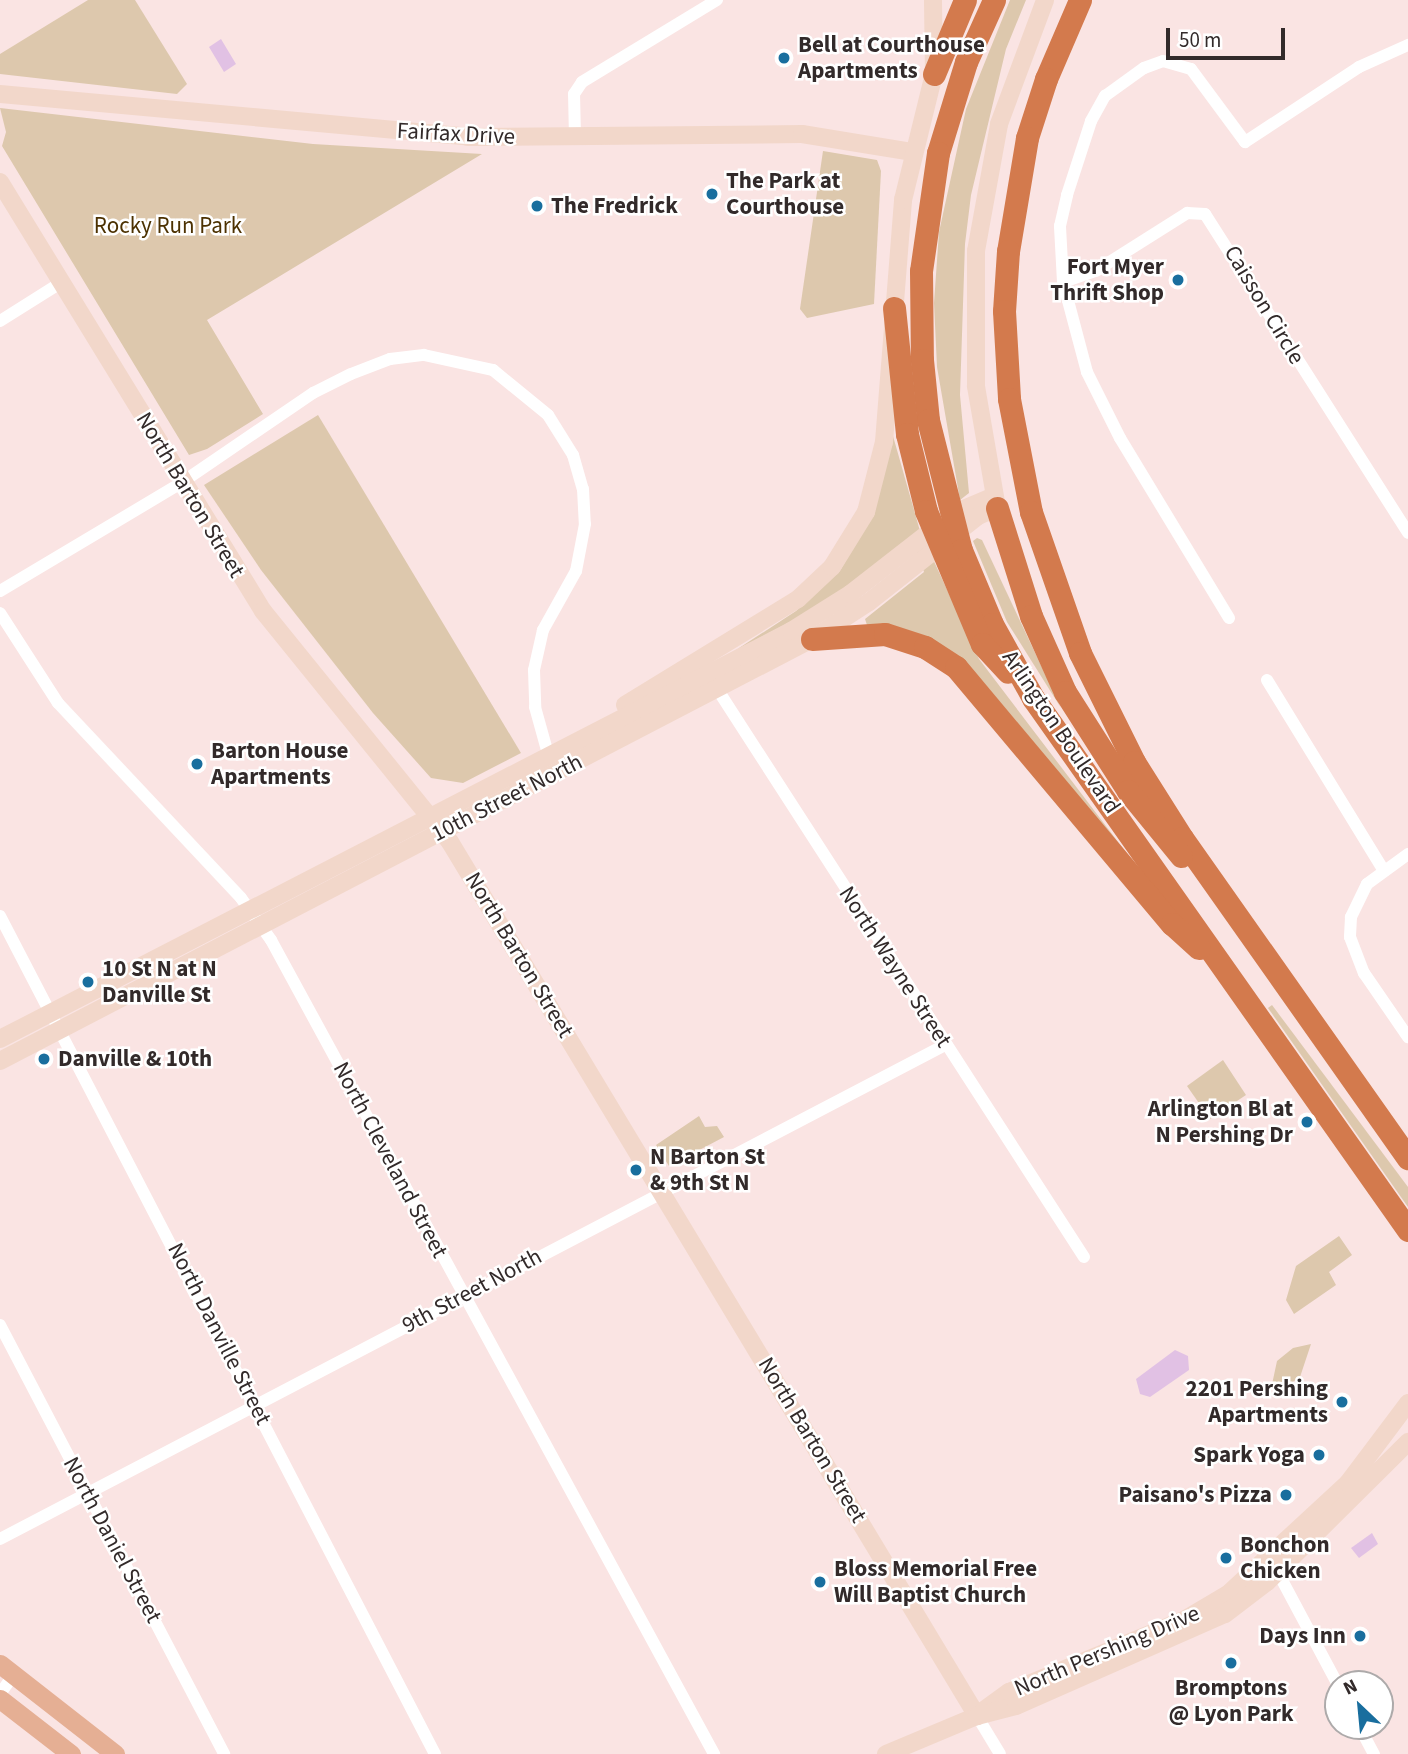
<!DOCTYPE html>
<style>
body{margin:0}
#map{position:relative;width:1408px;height:1754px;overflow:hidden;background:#fae4e3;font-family:"Source Sans 3",sans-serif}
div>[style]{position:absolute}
.green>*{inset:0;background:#ddc8ad}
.water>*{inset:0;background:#e1c1e4}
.street>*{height:12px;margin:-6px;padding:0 6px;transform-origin:6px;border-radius:6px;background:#fff}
.secondary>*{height:18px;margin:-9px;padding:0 9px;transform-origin:9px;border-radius:9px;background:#f2d7ca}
.primary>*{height:19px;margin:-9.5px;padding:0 9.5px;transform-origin:9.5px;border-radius:9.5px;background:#e5af94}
.highway>*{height:23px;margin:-11.5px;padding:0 11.5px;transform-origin:11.5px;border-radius:11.5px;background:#d37a4d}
.dots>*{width:19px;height:19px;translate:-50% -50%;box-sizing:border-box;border:4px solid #fff;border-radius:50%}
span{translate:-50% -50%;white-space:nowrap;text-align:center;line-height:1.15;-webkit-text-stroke:5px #fff;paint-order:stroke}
.poi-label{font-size:23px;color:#322a2a;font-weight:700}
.left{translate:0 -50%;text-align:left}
.right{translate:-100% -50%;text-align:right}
.street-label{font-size:23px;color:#322a2a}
.park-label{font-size:23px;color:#4c3101}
.north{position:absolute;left:1324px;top:1670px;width:70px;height:70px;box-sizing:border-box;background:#fff;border:2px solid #adaaaa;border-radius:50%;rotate:334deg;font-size:19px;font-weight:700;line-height:28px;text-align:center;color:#322a2a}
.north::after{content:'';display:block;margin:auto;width:24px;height:32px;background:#196e9e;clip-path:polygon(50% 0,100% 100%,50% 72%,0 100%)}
.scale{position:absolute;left:1166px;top:28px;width:119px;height:32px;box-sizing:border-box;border:4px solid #322a2a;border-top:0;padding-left:9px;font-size:21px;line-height:24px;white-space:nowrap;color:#322a2a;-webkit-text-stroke:5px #fff;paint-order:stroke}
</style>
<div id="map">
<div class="green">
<i style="clip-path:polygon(88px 0,135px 0,187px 84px,177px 94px,0 74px,0 54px)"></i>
<i style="clip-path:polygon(1010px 0,1026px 0,1006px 49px,971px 195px,965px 244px,960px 395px,969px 493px,960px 500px,937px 367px,934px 303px,939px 232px,966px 109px)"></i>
<i style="clip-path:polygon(0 108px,313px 144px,482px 154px,207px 320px,263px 414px,207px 449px,189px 455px,2px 146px,6px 132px)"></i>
<i style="clip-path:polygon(823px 151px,877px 160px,881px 171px,874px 304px,807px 318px,800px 309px)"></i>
<i style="clip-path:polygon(318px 415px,521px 753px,463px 783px,431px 778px,373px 713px,261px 570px,204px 485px)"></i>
<i style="clip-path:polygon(893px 436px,920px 531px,979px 659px,1128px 855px,983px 682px,867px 625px,865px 619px,924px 572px,911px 538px,820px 606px,733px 652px,796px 611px,841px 569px,875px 510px)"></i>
<i style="clip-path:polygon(977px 538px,982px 540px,1061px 708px,1007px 622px,973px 541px)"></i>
<i style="clip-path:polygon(1272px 1005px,1408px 1187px,1408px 1207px,1268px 1008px)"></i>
<i style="clip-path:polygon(1223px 1060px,1246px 1095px,1210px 1119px,1187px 1086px)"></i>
<i style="clip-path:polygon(699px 1116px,705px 1127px,717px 1126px,724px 1137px,669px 1166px,656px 1145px)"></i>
<i style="clip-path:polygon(1339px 1236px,1352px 1255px,1329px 1272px,1336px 1285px,1294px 1314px,1286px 1300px,1296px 1266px)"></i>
<i style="clip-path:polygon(1311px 1344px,1300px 1377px,1281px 1390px,1277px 1386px,1271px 1389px,1277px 1361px,1293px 1348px)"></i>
</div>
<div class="water">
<i style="clip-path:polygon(221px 39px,236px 64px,224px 72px,209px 47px)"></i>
<i style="clip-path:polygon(1175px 1350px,1188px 1356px,1189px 1370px,1150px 1397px,1140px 1394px,1136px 1379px)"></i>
<i style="clip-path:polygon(1372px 1533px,1378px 1544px,1359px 1558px,1351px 1548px)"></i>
</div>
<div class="street">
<i style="left:575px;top:137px;width:43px;rotate:-91.3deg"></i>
<i style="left:574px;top:94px;width:14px;rotate:-56deg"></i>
<i style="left:582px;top:82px;width:158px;rotate:-31.3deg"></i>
<i style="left:1063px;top:282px;width:36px;rotate:-19deg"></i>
<i style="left:1097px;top:270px;width:107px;rotate:-32.3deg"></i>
<i style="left:1187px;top:213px;width:18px;rotate:3deg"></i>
<i style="left:1205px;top:214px;width:378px;rotate:57.5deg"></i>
<i style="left:0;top:321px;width:73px;rotate:-32.2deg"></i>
<i style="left:0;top:591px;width:211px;rotate:-30.8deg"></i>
<i style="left:181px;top:483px;width:160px;rotate:-34.3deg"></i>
<i style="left:313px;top:393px;width:42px;rotate:-26.6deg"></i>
<i style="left:351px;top:374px;width:42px;rotate:-21deg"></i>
<i style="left:390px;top:359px;width:34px;rotate:-7deg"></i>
<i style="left:424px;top:355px;width:71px;rotate:12.3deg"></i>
<i style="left:493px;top:370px;width:71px;rotate:39.3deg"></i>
<i style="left:548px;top:415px;width:47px;rotate:58deg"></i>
<i style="left:573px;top:455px;width:35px;rotate:74deg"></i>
<i style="left:583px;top:489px;width:35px;rotate:87deg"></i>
<i style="left:585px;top:524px;width:48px;rotate:100.8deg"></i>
<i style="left:576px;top:571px;width:68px;rotate:119.2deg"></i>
<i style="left:543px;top:630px;width:41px;rotate:102.7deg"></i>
<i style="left:534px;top:670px;width:37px;rotate:88deg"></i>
<i style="left:535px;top:707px;width:56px;rotate:74.5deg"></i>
<i style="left:0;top:613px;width:107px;rotate:57.2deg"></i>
<i style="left:58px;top:703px;width:267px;rotate:46.8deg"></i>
<i style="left:241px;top:898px;width:52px;rotate:54.5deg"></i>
<i style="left:271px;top:940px;width:927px;rotate:61.44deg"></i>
<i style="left:1229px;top:618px;width:210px;rotate:-121.2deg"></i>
<i style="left:1120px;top:438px;width:74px;rotate:-116.6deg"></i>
<i style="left:1087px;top:372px;width:93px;rotate:-104.9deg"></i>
<i style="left:1063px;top:282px;width:56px;rotate:-93.1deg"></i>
<i style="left:1060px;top:226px;width:32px;rotate:-77deg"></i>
<i style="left:1067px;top:195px;width:78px;rotate:-72deg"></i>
<i style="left:1091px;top:121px;width:29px;rotate:-61deg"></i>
<i style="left:1105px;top:96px;width:48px;rotate:-35.7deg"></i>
<i style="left:1144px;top:68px;width:20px;rotate:-20deg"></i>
<i style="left:1163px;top:61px;width:29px;rotate:16deg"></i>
<i style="left:1191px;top:69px;width:91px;rotate:53.5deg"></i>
<i style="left:1245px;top:142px;width:136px;rotate:-33.3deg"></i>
<i style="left:1359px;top:67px;width:54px;rotate:-24.2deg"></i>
<i style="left:1267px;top:680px;width:224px;rotate:58.5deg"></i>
<i style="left:714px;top:684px;width:682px;rotate:57.15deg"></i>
<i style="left:1408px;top:854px;width:51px;rotate:143.8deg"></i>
<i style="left:1367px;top:884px;width:37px;rotate:116deg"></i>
<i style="left:1351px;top:917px;width:20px;rotate:93deg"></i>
<i style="left:1350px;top:937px;width:39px;rotate:69deg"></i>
<i style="left:1364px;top:973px;width:78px;rotate:55.5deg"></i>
<i style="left:0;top:916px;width:944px;rotate:62.57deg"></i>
<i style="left:0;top:1325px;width:484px;rotate:62.4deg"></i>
<i style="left:0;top:1539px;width:1066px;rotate:-27.6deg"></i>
<i style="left:1274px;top:1565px;width:136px;rotate:61.9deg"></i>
<i style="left:0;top:1694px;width:24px;rotate:-55deg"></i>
<i style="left:977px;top:1716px;width:44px;rotate:58.8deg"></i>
<i style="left:1359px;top:1726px;width:32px;rotate:62deg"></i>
</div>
<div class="secondary">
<i style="left:0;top:94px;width:470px;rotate:5.2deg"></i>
<i style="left:468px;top:137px;width:334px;rotate:-0.5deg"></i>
<i style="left:802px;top:134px;width:111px;rotate:9.3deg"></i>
<i style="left:0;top:182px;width:503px;rotate:58.49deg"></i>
<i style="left:263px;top:611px;width:297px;rotate:51deg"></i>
<i style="left:450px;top:842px;width:1021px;rotate:58.91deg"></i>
<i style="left:625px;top:705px;width:203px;rotate:-31.5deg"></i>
<i style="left:798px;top:599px;width:47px;rotate:-43.3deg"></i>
<i style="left:832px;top:567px;width:65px;rotate:-58.3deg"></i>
<i style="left:866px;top:512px;width:72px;rotate:-75.6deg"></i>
<i style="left:884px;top:442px;width:243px;rotate:-85.5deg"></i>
<i style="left:903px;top:200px;width:130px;rotate:-76.2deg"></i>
<i style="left:934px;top:74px;width:74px;rotate:-90.8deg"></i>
<i style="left:0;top:1039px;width:890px;rotate:-27.28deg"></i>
<i style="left:791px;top:631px;width:70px;rotate:-32.1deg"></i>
<i style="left:850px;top:594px;width:132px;rotate:-37.9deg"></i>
<i style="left:954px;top:513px;width:43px;rotate:-23deg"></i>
<i style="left:0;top:1061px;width:915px;rotate:-27.46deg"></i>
<i style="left:812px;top:639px;width:68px;rotate:-33deg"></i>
<i style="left:869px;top:602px;width:139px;rotate:-38.3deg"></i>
<i style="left:978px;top:516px;width:21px;rotate:-23deg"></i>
<i style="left:997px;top:508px;width:124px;rotate:-99.8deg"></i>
<i style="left:976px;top:386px;width:135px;rotate:-90deg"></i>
<i style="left:976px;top:251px;width:129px;rotate:-79.7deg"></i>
<i style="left:999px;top:124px;width:132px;rotate:-69.6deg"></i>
<i style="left:984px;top:1710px;width:31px;rotate:-36deg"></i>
<i style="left:1009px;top:1692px;width:189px;rotate:-22.4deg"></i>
<i style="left:1184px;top:1620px;width:51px;rotate:-30.6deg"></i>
<i style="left:1228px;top:1594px;width:163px;rotate:-42.8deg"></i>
<i style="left:1348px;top:1483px;width:100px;rotate:-53.1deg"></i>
<i style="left:886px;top:1754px;width:99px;rotate:-22.7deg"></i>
<i style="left:977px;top:1716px;width:40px;rotate:-14.4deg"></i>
<i style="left:1016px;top:1706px;width:228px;rotate:-23.8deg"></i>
<i style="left:1225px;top:1614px;width:53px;rotate:-37.3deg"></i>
<i style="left:1267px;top:1582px;width:199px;rotate:-44.8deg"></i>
</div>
<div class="primary">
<i style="left:0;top:1664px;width:146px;rotate:38deg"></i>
<i style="left:0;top:1699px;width:90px;rotate:37.8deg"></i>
</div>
<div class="highway">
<i style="left:994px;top:0;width:68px;rotate:114.3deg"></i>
<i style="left:966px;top:62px;width:95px;rotate:107.1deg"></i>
<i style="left:938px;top:153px;width:119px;rotate:98.2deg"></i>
<i style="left:921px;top:271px;width:89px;rotate:89.4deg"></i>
<i style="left:922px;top:360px;width:60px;rotate:84.3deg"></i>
<i style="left:928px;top:420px;width:134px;rotate:75.8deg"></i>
<i style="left:961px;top:550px;width:80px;rotate:67.3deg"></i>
<i style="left:992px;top:624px;width:85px;rotate:61deg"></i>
<i style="left:1033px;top:698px;width:651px;rotate:54.82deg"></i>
<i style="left:1080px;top:0;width:86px;rotate:113.3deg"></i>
<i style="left:1046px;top:79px;width:62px;rotate:107.9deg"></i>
<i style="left:1027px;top:138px;width:115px;rotate:99.5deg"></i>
<i style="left:1008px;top:251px;width:60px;rotate:93.8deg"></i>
<i style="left:1004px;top:311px;width:88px;rotate:86.7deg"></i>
<i style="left:1009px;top:399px;width:115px;rotate:79deg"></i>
<i style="left:1031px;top:512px;width:149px;rotate:70.8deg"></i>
<i style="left:1080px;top:653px;width:122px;rotate:63.6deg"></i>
<i style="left:1134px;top:762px;width:90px;rotate:57.7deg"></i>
<i style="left:1182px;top:838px;width:392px;rotate:54.8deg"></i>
<i style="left:934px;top:74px;width:80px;rotate:-67.3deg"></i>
<i style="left:894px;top:308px;width:127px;rotate:84.1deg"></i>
<i style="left:907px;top:434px;width:79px;rotate:76.1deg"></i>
<i style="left:926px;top:511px;width:144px;rotate:67.2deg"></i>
<i style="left:982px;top:644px;width:38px;rotate:47deg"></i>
<i style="left:997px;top:508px;width:113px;rotate:72.5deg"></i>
<i style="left:1031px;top:616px;width:83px;rotate:65.9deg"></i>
<i style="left:1065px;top:692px;width:117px;rotate:57.5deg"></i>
<i style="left:1128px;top:791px;width:84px;rotate:50.8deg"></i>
<i style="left:812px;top:639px;width:73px;rotate:-3.9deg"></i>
<i style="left:885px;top:634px;width:42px;rotate:18deg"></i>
<i style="left:925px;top:647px;width:37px;rotate:33deg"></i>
<i style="left:956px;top:667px;width:336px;rotate:50deg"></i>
<i style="left:1172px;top:924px;width:36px;rotate:42deg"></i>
</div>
<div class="dots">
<i style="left:784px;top:58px;background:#196e9e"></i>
<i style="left:712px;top:194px;background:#196e9e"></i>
<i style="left:537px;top:206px;background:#196e9e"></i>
<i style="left:1178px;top:280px;background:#196e9e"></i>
<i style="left:197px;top:764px;background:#196e9e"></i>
<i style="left:88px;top:982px;background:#196e9e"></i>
<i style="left:44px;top:1059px;background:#196e9e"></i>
<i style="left:1307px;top:1122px;background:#196e9e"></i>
<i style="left:636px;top:1170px;background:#196e9e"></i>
<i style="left:1342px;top:1402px;background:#196e9e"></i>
<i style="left:1319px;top:1455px;background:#196e9e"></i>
<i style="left:1286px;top:1495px;background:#196e9e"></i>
<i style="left:1226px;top:1558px;background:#196e9e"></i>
<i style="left:820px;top:1582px;background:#196e9e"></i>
<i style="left:1360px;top:1636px;background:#196e9e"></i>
<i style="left:1231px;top:1663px;background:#196e9e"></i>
</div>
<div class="poi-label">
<span class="left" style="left:798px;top:58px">Bell at Courthouse<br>Apartments</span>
<span class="left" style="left:726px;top:194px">The Park at<br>Courthouse</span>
<span class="left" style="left:551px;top:206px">The Fredrick</span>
<span class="right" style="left:1164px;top:280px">Fort Myer<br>Thrift Shop</span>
<span class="left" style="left:211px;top:764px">Barton House<br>Apartments</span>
<span class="left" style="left:102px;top:982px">10 St N at N<br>Danville St</span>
<span class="left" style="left:58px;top:1059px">Danville &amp; 10th</span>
<span class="right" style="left:1293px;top:1122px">Arlington Bl at<br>N Pershing Dr</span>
<span class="left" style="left:650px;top:1170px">N Barton St<br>&amp; 9th St N</span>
<span class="right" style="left:1328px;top:1402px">2201 Pershing<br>Apartments</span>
<span class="right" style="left:1305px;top:1455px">Spark Yoga</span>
<span class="right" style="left:1272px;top:1495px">Paisano's Pizza</span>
<span class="left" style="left:1240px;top:1558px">Bonchon<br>Chicken</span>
<span class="left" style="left:834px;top:1582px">Bloss Memorial Free<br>Will Baptist Church</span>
<span class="right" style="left:1346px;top:1636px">Days Inn</span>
<span style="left:1231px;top:1701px">Bromptons<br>@ Lyon Park</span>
</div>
<div class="street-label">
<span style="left:456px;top:134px;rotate:3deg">Fairfax Drive</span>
<span style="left:1264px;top:305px;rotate:59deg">Caisson Circle</span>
<span style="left:190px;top:495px;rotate:59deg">North Barton Street</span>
<span style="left:1061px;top:732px;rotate:56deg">Arlington Boulevard</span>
<span style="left:507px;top:798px;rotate:-27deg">10th Street North</span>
<span style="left:519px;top:955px;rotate:59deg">North Barton Street</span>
<span style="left:895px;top:967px;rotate:57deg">North Wayne Street</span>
<span style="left:390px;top:1160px;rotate:62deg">North Cleveland Street</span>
<span style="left:472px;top:1291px;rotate:-28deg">9th Street North</span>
<span style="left:219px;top:1334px;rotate:63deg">North Danville Street</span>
<span style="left:812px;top:1440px;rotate:59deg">North Barton Street</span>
<span style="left:112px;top:1540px;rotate:62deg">North Daniel Street</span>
<span style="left:1107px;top:1651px;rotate:-23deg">North Pershing Drive</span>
</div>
<div class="park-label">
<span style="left:168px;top:226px">Rocky Run Park</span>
</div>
<div class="north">N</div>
<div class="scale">50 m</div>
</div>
